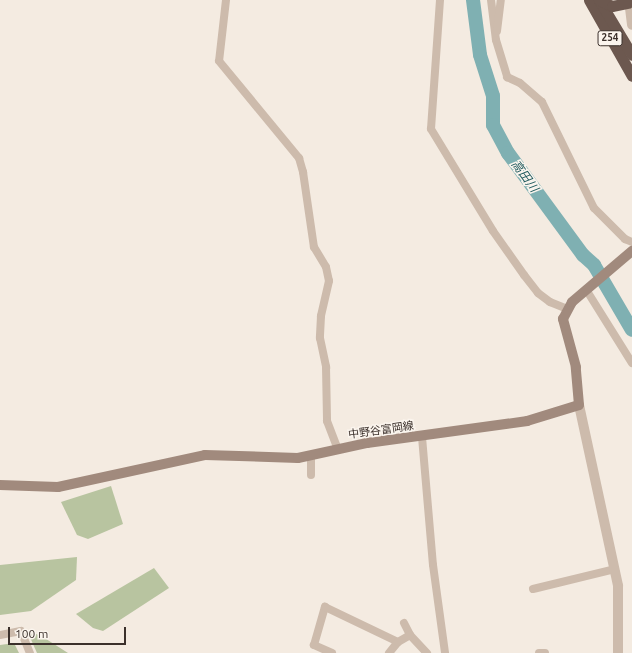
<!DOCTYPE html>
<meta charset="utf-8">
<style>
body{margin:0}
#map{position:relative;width:632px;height:653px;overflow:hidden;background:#f4ebe1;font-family:Ubuntu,"Noto Sans JP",sans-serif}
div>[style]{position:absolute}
.green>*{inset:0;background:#b8c4a0}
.river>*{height:14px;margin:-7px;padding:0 7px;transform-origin:7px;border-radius:7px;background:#7fb0b2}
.minor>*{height:8px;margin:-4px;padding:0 4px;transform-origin:4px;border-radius:4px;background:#cdbbac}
.tertiary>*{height:10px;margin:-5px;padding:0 5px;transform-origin:5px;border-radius:5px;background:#cdbbac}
.secondary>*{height:10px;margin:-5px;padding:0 5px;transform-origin:5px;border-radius:5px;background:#a18a7d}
.trunk>*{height:11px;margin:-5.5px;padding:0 5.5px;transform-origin:5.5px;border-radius:5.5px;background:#6c584f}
span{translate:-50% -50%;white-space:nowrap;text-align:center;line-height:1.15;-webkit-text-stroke:3px #fbf5ee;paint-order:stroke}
.shield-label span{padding:1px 3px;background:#fbf5ee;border:1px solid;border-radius:3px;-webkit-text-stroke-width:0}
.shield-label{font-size:10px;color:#3b302b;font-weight:700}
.street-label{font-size:11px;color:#3b302b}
.water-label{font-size:12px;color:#1f5a5e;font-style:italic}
.scale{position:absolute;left:8px;top:627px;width:118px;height:18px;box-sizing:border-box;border:2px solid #3b302b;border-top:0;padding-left:5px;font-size:12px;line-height:14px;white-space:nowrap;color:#3b302b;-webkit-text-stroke:3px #fbf5ee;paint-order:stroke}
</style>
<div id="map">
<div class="green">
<i style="clip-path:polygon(111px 486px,123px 524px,88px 539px,77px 535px,61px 502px)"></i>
<i style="clip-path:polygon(77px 557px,76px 580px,31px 611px,0 615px,0 565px)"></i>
<i style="clip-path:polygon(154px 568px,169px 588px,103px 631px,93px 628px,76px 614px)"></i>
<i style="clip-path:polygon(34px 633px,43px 637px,68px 653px,37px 653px,29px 635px)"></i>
<i style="clip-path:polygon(14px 643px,19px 653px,0 653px,0 645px)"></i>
</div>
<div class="river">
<i style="left:473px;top:0;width:55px;rotate:82.7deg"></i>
<i style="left:480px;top:55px;width:43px;rotate:72.4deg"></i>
<i style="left:493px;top:96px;width:29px;rotate:90deg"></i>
<i style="left:493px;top:125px;width:32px;rotate:62deg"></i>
<i style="left:508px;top:153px;width:127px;rotate:53.7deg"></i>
<i style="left:583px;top:255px;width:15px;rotate:42deg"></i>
<i style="left:594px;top:265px;width:75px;rotate:59.7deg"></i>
</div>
<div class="minor">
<i style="left:226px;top:0;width:61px;rotate:96.5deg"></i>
<i style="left:219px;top:61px;width:126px;rotate:50.5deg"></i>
<i style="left:299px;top:158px;width:15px;rotate:74deg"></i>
<i style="left:303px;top:172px;width:76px;rotate:81.7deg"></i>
<i style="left:314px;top:247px;width:23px;rotate:59deg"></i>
<i style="left:326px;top:267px;width:14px;rotate:78deg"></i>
<i style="left:329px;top:281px;width:36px;rotate:103deg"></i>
<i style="left:321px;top:316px;width:22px;rotate:93deg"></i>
<i style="left:320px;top:338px;width:30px;rotate:78deg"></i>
<i style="left:326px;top:367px;width:54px;rotate:88.9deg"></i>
<i style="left:327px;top:421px;width:30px;rotate:69deg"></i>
<i style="left:440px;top:0;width:129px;rotate:94deg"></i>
<i style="left:431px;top:129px;width:119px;rotate:58.7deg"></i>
<i style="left:493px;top:231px;width:54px;rotate:54.8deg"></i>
<i style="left:524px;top:275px;width:23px;rotate:52deg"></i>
<i style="left:538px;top:293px;width:15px;rotate:37deg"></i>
<i style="left:550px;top:302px;width:18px;rotate:22deg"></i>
<i style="left:491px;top:0;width:40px;rotate:82.9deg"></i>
<i style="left:496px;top:40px;width:39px;rotate:73deg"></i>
<i style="left:507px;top:77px;width:14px;rotate:25deg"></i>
<i style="left:520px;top:83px;width:29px;rotate:41deg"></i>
<i style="left:542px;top:102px;width:118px;rotate:63.9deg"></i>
<i style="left:594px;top:208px;width:44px;rotate:45deg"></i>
<i style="left:625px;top:239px;width:8px;rotate:23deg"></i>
<i style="left:497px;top:31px;width:31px;rotate:-83deg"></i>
<i style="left:587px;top:291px;width:85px;rotate:58deg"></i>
<i style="left:422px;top:437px;width:128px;rotate:85.1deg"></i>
<i style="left:433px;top:565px;width:89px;rotate:82.2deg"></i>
<i style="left:311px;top:475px;width:20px;rotate:-90deg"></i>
<i style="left:533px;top:589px;width:84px;rotate:-13.7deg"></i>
<i style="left:404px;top:623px;width:13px;rotate:63deg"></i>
<i style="left:410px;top:635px;width:25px;rotate:47deg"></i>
<i style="left:0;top:635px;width:21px;rotate:-11deg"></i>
<i style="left:21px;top:631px;width:24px;rotate:68deg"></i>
<i style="left:332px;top:653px;width:20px;rotate:-156deg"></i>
<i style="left:314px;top:645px;width:40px;rotate:-74deg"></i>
<i style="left:325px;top:607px;width:81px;rotate:25.6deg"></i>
<i style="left:389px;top:653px;width:14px;rotate:-51deg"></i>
<i style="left:398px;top:642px;width:14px;rotate:-30deg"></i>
<i style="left:539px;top:653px;width:6px"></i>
</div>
<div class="tertiary">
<i style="left:629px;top:0;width:25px;rotate:83deg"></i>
<i style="left:579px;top:405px;width:185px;rotate:77.8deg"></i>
<i style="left:618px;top:586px;width:67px;rotate:90deg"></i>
</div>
<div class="secondary">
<i style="left:0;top:485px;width:58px;rotate:2deg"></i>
<i style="left:58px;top:487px;width:150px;rotate:-12.3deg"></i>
<i style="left:205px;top:455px;width:93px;rotate:1.8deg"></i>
<i style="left:298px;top:458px;width:71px;rotate:-12.3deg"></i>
<i style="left:367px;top:443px;width:162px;rotate:-7.8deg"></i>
<i style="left:527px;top:421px;width:54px;rotate:-17.1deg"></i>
<i style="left:579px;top:405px;width:38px;rotate:-95deg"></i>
<i style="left:576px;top:367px;width:50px;rotate:-105.2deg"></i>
<i style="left:563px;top:319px;width:19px;rotate:-62deg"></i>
<i style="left:572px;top:302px;width:79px;rotate:-40.4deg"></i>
</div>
<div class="trunk">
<i style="left:589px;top:0;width:87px;rotate:60.5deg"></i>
<i style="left:599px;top:0;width:64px;rotate:59deg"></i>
<i style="left:599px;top:0;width:14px;rotate:25deg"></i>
<i style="left:612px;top:6px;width:16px;rotate:-11deg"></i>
</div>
<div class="shield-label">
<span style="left:610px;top:38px">254</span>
</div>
<div class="street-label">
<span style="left:381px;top:430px;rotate:-8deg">中野谷富岡線</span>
</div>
<div class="water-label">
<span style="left:525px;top:176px;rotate:54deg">高田川</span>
</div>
<div class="scale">100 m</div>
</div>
